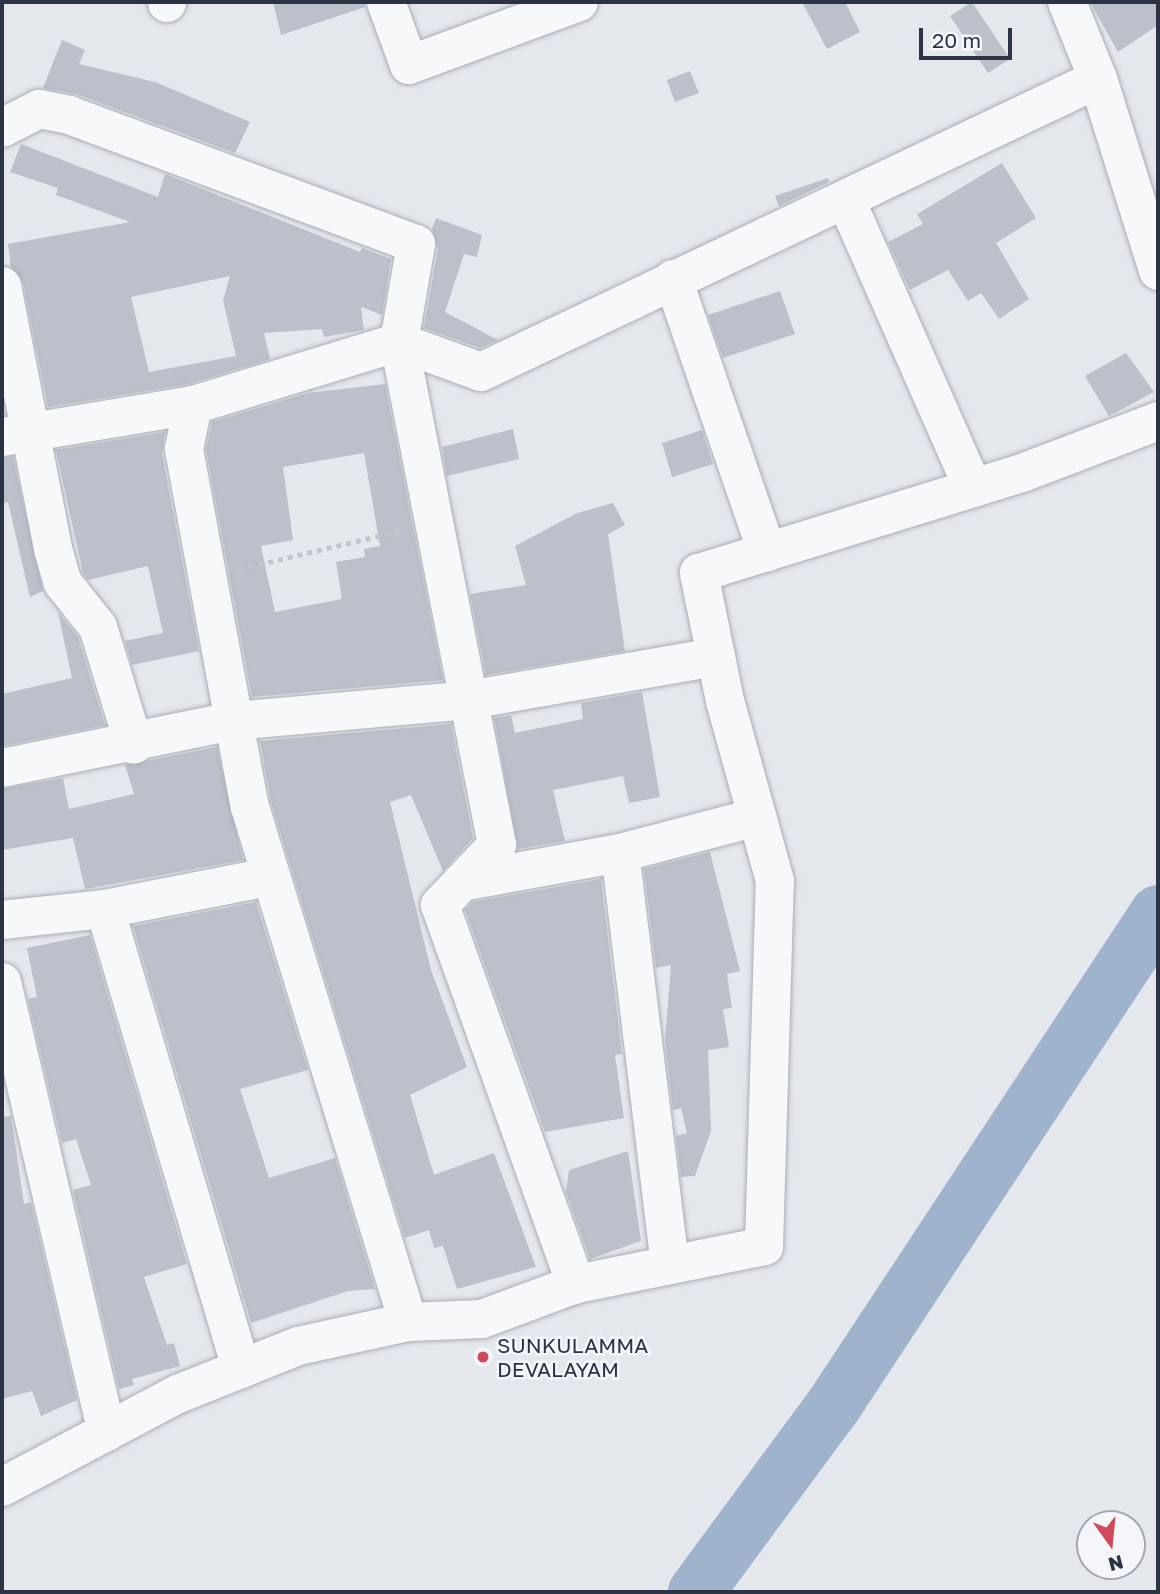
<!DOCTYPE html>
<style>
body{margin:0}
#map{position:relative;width:1160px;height:1594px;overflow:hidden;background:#e4e7ec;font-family:"Golos Text",sans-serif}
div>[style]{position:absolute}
.river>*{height:56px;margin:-28px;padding:0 28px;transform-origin:28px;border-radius:28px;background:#9fb4cc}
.building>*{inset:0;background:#bbc0ca}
.path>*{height:4.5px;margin-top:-2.25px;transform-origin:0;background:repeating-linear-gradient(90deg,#c2c5cb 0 5px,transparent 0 10px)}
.roads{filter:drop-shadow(0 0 2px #a9aeb7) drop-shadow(0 0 2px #a9aeb7)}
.minor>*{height:38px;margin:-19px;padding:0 19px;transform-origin:19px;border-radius:19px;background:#f7f8fa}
.dots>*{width:19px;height:19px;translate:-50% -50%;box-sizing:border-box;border:4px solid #f4f6f9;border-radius:50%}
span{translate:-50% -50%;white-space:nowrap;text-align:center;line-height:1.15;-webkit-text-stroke:5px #f4f6f9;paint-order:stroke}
.poi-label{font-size:21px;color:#2b3445}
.left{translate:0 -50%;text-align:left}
.frame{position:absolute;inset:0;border:4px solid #2b3445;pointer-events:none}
.north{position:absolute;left:1076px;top:1510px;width:70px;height:70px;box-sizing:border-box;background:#f4f6f9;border:2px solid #a4a8b1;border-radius:50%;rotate:165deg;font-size:19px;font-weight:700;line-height:28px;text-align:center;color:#2b3445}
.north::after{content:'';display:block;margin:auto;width:24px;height:32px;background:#d1495b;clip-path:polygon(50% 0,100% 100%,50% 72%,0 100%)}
.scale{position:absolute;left:919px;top:28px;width:93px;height:32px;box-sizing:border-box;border:4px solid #2b3445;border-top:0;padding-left:9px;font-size:21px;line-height:24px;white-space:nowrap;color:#2b3445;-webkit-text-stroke:5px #f4f6f9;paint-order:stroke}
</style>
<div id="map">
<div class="river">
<i style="left:696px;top:1592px;width:232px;rotate:-53.6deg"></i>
<i style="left:834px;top:1405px;width:589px;rotate:-56.63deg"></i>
</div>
<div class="building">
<i style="clip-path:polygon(273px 2px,365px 2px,365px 7px,281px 35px)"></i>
<i style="clip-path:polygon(802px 2px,845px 2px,860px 32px,827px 49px)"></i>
<i style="clip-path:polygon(972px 2px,1010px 59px,988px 73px,950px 16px)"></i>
<i style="clip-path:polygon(1090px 2px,1158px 2px,1158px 25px,1118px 52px)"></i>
<i style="clip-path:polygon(62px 40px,85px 50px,79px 64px,155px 82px,250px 122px,235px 153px,76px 94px,43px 88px)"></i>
<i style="clip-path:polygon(690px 71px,699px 93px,675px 102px,667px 80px)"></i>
<i style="clip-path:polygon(evenodd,21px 144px,158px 197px,165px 174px,360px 252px,362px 248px,391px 259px,382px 315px,361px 307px,364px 330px,324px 337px,322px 329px,264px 333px,270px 359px,188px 384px,48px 407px,23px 282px,11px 267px,8px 244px,130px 222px,56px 195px,58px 188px,10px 172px,21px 144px,230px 276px,223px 300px,236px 356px,149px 372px,131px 297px,230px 276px)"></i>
<i style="clip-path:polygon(1002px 163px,1036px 218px,996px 243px,1029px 299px,999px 319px,981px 293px,968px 301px,948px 270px,910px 290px,888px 242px,923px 224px,917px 214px)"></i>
<i style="clip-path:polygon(828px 178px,829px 182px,779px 206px,775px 196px)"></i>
<i style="clip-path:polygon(436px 218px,482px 235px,477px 257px,464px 254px,445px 312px,498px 340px,480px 348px,424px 328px,438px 248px,432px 229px)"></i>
<i style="clip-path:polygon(780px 291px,795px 334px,723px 358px,708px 315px)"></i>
<i style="clip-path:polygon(1126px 353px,1154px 392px,1109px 416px,1085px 376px)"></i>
<i style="clip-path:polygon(evenodd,385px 384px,443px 680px,252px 697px,206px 449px,212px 422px,308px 393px,385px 384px,364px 453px,380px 546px,364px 549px,365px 557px,336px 562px,342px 599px,275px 612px,261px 546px,293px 540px,283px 467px,364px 453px)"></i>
<i style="clip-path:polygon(513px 429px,519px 459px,447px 476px,442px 447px)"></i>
<i style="clip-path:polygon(702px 430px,713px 464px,672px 477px,662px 443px)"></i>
<i style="clip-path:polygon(165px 432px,162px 453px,199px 651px,132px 665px,125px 641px,163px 633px,148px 566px,88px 580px,83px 573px,56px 450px)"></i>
<i style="clip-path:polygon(13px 457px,43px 591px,30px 597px,8px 502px,2px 504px,2px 458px)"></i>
<i style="clip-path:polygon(613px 503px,625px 525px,608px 534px,625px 651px,486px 675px,470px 594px,526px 585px,515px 546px,577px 513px)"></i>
<i style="clip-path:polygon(58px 612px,78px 637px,105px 725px,2px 746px,2px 694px,72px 678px)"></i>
<i style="clip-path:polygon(642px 692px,660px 797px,629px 803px,623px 776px,553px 790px,565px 841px,518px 849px,494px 718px,511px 715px,515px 733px,583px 719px,581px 703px)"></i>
<i style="clip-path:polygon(451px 724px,473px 838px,443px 871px,411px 795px,390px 802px,431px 970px,467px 1067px,410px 1095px,434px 1175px,494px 1153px,536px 1267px,457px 1289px,443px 1246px,434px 1248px,429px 1230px,405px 1238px,271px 802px,260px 741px)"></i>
<i style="clip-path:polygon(217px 747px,243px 860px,85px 889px,73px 838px,2px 850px,2px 789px,63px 778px,69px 809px,134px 794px,125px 765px)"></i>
<i style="clip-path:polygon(710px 852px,740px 971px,727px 974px,732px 1008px,723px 1009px,729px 1047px,708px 1050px,711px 1131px,695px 1176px,681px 1177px,676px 1136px,687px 1133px,681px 1108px,673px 1110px,665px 1040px,671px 965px,656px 968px,644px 869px)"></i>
<i style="clip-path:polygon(601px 879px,622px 1054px,615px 1055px,624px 1118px,545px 1132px,465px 910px,473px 902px)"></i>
<i style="clip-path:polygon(256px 902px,308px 1070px,240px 1089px,269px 1178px,335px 1158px,375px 1289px,348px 1291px,251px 1323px,133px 926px)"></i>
<i style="clip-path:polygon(90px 935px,187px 1264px,144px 1277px,167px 1345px,174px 1343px,180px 1366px,132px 1379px,134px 1385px,119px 1389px,73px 1190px,91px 1185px,76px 1139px,62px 1143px,28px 999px,37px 997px,27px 948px)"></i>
<i style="clip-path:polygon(11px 1116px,24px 1204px,31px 1202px,77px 1400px,41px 1416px,32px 1391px,2px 1399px,2px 1117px)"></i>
<i style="clip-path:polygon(628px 1151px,641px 1241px,590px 1259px,566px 1192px,569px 1170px)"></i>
</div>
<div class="path">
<i style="left:239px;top:569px;width:165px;rotate:-13.3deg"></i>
</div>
<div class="roads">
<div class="minor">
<i style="left:167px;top:2px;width:1px;rotate:90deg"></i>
<i style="left:386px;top:2px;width:67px;rotate:69.9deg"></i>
<i style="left:409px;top:65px;width:181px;rotate:-20.3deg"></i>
<i style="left:1067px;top:2px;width:83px;rotate:68.1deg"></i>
<i style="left:1098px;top:79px;width:201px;rotate:72.6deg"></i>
<i style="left:2px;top:128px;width:42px;rotate:-27.2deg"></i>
<i style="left:39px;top:109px;width:31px;rotate:11deg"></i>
<i style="left:69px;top:115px;width:370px;rotate:20.4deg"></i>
<i style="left:416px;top:244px;width:99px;rotate:99.8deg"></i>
<i style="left:399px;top:342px;width:87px;rotate:20.1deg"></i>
<i style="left:481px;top:372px;width:683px;rotate:-25.4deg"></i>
<i style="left:846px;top:200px;width:315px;rotate:66.2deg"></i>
<i style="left:673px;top:279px;width:289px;rotate:71deg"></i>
<i style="left:2px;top:286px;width:268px;rotate:79deg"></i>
<i style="left:53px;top:549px;width:35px;rotate:74deg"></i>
<i style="left:63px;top:583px;width:56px;rotate:51.5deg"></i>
<i style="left:98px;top:627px;width:123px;rotate:73deg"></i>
<i style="left:193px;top:405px;width:215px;rotate:-17deg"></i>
<i style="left:399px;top:342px;width:512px;rotate:78.98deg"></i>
<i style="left:497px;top:845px;width:83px;rotate:133.5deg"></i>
<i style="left:440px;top:905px;width:403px;rotate:70.3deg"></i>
<i style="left:576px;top:1284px;width:192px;rotate:-11.4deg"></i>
<i style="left:764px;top:1246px;width:365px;rotate:-88.3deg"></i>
<i style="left:775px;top:881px;width:187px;rotate:-105.5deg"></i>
<i style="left:725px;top:701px;width:131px;rotate:-101.5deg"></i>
<i style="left:699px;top:573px;width:338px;rotate:-17.2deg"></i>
<i style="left:1022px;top:473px;width:146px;rotate:-20.9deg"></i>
<i style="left:2px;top:437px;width:194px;rotate:-9.5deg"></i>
<i style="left:193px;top:405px;width:45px;rotate:101.6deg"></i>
<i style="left:184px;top:449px;width:364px;rotate:79.6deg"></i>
<i style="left:250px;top:807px;width:539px;rotate:72.94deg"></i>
<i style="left:2px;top:768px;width:237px;rotate:-11.5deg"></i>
<i style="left:234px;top:721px;width:236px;rotate:-5.1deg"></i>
<i style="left:469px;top:700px;width:251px;rotate:-9.9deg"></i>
<i style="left:462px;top:882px;width:161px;rotate:-10.4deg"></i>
<i style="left:105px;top:909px;width:480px;rotate:73.5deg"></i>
<i style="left:2px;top:920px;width:104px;rotate:-6.1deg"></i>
<i style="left:105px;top:909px;width:166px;rotate:-11.1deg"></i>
<i style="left:2px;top:982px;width:462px;rotate:76.9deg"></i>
<i style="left:670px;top:1265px;width:415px;rotate:-96.9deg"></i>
<i style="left:620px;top:853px;width:142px;rotate:-14.7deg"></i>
<i style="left:2px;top:1487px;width:199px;rotate:-27.9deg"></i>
<i style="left:178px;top:1394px;width:129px;rotate:-21.8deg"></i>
<i style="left:298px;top:1346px;width:113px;rotate:-12.3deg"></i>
<i style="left:408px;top:1322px;width:74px;rotate:-2.3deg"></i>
<i style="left:482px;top:1319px;width:100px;rotate:-20.4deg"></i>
</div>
</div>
<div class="dots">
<i style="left:483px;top:1357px;background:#d1495b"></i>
</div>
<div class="poi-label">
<span class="left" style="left:497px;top:1357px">SUNKULAMMA<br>DEVALAYAM</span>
</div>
<div class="frame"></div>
<div class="north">N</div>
<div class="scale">20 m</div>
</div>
